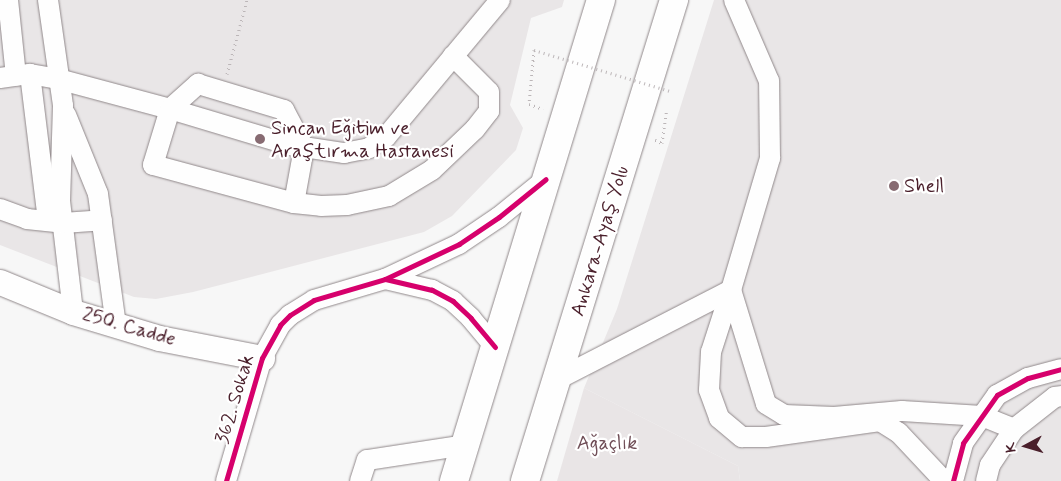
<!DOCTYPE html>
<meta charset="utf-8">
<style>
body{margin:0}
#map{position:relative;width:1061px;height:481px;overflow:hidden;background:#f7f7f7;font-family:Mynerve,sans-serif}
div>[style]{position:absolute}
.built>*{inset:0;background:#e9e6e7}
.green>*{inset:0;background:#e9e5e6}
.path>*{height:3px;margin-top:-1.5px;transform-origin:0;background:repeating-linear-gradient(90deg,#bcb6b8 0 1px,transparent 0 5px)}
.roads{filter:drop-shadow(0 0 1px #90888a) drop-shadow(0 0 1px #90888a)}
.minor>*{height:20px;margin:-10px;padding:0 10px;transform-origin:10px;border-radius:10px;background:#fefefe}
.major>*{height:25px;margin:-12.5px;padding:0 12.5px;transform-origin:12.5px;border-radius:12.5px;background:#fefefe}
.highway>*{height:28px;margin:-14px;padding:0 14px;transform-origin:14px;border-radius:14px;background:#fefefe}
.path-bridge>*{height:3px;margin-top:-1.5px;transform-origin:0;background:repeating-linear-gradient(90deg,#bcb6b8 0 1px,transparent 0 5px)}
.cycleway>*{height:5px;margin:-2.5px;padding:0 2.5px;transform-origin:2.5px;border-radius:2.5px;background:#d6006c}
.dots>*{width:14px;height:14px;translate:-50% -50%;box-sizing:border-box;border:2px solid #fff;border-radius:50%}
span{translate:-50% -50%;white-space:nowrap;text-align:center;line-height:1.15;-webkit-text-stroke:4.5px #fff;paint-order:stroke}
.poi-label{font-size:20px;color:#4a1f2b}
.left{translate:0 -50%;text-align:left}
.street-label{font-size:20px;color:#4a1f2b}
.park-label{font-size:20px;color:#6f4d56}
.north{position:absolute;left:1001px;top:421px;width:50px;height:50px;-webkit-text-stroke:4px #fff;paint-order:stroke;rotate:264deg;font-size:14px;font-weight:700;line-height:20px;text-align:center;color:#4a1f2b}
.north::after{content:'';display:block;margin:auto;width:18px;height:22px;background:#4a1f2b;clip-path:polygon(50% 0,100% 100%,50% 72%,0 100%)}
</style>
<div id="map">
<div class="built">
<i style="clip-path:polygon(0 0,564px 0,562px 7px,531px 18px,510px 105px,523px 128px,516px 150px,452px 216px,424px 232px,193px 292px,156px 299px,134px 297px,0 245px)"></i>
<i style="clip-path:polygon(714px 0,1061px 0,1061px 481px,740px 481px,738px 466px,584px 388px,617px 309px)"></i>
</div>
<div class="green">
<i style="clip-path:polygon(584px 388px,738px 466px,740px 481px,557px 481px)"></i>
</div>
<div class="path">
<i style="left:534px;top:50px;width:54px;rotate:95.3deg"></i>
<i style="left:529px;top:104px;width:15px;rotate:20deg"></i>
<i style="left:227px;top:74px;width:77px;rotate:-74.9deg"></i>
<i style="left:655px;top:140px;width:8px;rotate:23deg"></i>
<i style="left:662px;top:143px;width:34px;rotate:-82deg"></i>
</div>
<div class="roads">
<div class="minor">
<i style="left:8px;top:0;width:76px;rotate:84deg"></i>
<i style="left:48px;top:0;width:107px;rotate:81.9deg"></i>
<i style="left:63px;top:106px;width:95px;rotate:91.8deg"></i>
<i style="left:60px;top:201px;width:112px;rotate:83.3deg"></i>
<i style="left:30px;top:74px;width:28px;rotate:10deg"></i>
<i style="left:58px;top:79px;width:116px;rotate:15deg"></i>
<i style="left:170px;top:109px;width:125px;rotate:16.7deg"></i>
<i style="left:290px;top:145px;width:55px;rotate:8.4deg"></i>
<i style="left:344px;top:153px;width:25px;rotate:-11deg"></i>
<i style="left:369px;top:148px;width:20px;rotate:-33deg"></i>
<i style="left:386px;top:137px;width:178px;rotate:-50.2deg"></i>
<i style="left:0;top:78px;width:30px;rotate:-8deg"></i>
<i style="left:30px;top:74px;width:148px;rotate:83deg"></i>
<i style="left:198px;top:84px;width:90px;rotate:16.8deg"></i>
<i style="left:284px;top:110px;width:43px;rotate:62.2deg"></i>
<i style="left:304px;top:148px;width:56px;rotate:100.3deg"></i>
<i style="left:294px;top:203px;width:146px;rotate:-164.9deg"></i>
<i style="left:153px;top:165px;width:59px;rotate:-73.1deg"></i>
<i style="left:170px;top:109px;width:38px;rotate:-42deg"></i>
<i style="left:66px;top:115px;width:85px;rotate:67.9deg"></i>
<i style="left:98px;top:194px;width:132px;rotate:82.2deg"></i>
<i style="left:294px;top:203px;width:27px;rotate:6deg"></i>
<i style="left:321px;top:206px;width:26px;rotate:-2deg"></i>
<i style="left:347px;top:205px;width:43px;rotate:-12.1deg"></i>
<i style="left:389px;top:196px;width:50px;rotate:-31.2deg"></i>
<i style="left:432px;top:170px;width:59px;rotate:-43.6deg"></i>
<i style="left:475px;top:129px;width:23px;rotate:-52deg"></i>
<i style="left:489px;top:111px;width:19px;rotate:-90deg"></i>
<i style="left:489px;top:92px;width:51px;rotate:-135deg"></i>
<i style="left:0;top:209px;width:29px;rotate:20deg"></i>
<i style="left:27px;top:219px;width:36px;rotate:6deg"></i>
<i style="left:63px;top:223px;width:39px;rotate:-4deg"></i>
<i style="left:731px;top:290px;width:65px;rotate:107.9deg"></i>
<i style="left:711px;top:352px;width:38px;rotate:93deg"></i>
<i style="left:709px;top:390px;width:30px;rotate:70deg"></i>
<i style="left:719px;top:418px;width:30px;rotate:40deg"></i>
<i style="left:742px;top:437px;width:24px"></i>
<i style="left:766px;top:437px;width:115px;rotate:-8deg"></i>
<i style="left:880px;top:421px;width:22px;rotate:32deg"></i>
<i style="left:899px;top:433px;width:66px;rotate:46.8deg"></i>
<i style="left:731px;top:290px;width:119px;rotate:72.9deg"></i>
<i style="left:766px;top:404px;width:21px;rotate:31deg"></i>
<i style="left:784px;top:415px;width:50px;rotate:2.3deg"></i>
<i style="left:834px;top:417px;width:68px;rotate:-5deg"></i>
<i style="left:902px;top:411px;width:80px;rotate:3.6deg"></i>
<i style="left:982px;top:416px;width:35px;rotate:22deg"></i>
<i style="left:495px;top:347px;width:38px;rotate:-130deg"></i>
<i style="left:471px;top:318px;width:25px;rotate:-137deg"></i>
<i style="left:453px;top:301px;width:24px;rotate:-152deg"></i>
<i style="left:432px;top:290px;width:48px;rotate:-166.8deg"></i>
<i style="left:385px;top:279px;width:82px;rotate:-25.3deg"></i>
<i style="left:459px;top:244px;width:48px;rotate:-34deg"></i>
<i style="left:499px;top:217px;width:60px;rotate:-39deg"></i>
<i style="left:556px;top:380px;width:197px;rotate:-27.2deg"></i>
<i style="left:731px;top:290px;width:138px;rotate:-73.5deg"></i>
<i style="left:770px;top:158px;width:77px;rotate:-90.7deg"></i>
<i style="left:769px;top:81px;width:88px;rotate:-113.4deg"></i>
<i style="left:226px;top:481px;width:128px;rotate:-73.7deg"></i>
<i style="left:262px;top:358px;width:38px;rotate:-61deg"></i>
<i style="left:280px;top:325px;width:14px;rotate:-45deg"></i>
<i style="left:290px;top:315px;width:28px;rotate:-32deg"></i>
<i style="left:314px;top:300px;width:74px;rotate:-16.5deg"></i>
<i style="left:360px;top:481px;width:22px;rotate:-72deg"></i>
<i style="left:367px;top:460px;width:99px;rotate:-8.7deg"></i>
<i style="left:953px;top:481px;width:39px;rotate:-75deg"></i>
<i style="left:963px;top:443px;width:59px;rotate:-54.7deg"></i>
<i style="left:997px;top:395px;width:35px;rotate:-29deg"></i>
<i style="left:1028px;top:378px;width:34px;rotate:-15deg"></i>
<i style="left:986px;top:481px;width:16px;rotate:-76deg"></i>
<i style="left:990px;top:465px;width:43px;rotate:-56.3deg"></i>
<i style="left:1014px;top:429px;width:52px;rotate:-38deg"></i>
<i style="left:1055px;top:397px;width:6px;rotate:-9deg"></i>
</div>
<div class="major">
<i style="left:0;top:282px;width:79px;rotate:22.3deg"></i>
<i style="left:73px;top:312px;width:90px;rotate:16.8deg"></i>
<i style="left:159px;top:338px;width:105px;rotate:11deg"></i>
</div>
<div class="highway">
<i style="left:454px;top:481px;width:503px;rotate:-73.01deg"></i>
<i style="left:525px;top:481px;width:504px;rotate:-72.79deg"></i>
</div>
</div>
<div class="path-bridge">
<i style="left:534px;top:50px;width:142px;rotate:16.8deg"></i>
</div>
<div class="cycleway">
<i style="left:495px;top:347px;width:38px;rotate:-130deg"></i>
<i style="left:471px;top:318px;width:25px;rotate:-137deg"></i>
<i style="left:453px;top:301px;width:24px;rotate:-152deg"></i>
<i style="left:432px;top:290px;width:48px;rotate:-166.8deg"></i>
<i style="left:385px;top:279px;width:82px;rotate:-25.3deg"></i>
<i style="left:459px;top:244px;width:48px;rotate:-34deg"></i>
<i style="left:499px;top:217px;width:60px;rotate:-39deg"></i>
<i style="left:226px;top:481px;width:128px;rotate:-73.7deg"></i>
<i style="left:262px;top:358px;width:38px;rotate:-61deg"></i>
<i style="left:280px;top:325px;width:14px;rotate:-45deg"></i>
<i style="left:290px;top:315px;width:28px;rotate:-32deg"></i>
<i style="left:314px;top:300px;width:74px;rotate:-16.5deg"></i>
<i style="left:953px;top:481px;width:39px;rotate:-75deg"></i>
<i style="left:963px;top:443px;width:59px;rotate:-54.7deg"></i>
<i style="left:997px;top:395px;width:35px;rotate:-29deg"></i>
<i style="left:1028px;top:378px;width:34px;rotate:-15deg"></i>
</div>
<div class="dots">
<i style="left:260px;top:139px;background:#876b72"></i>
<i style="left:894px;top:186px;background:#876b72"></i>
</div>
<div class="poi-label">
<span class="left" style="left:271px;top:140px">Sincan Eğitim ve<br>Araştırma Hastanesi</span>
<span class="left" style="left:904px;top:186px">Shell</span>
</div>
<div class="street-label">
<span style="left:600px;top:241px;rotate:-73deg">Ankara-Ayaş Yolu</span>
<span style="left:129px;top:327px;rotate:16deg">250. Cadde</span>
<span style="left:235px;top:399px;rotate:-73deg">362. Sokak</span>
</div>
<div class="park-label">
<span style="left:607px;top:443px">Ağaçlık</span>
</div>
<div class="north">K</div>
</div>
